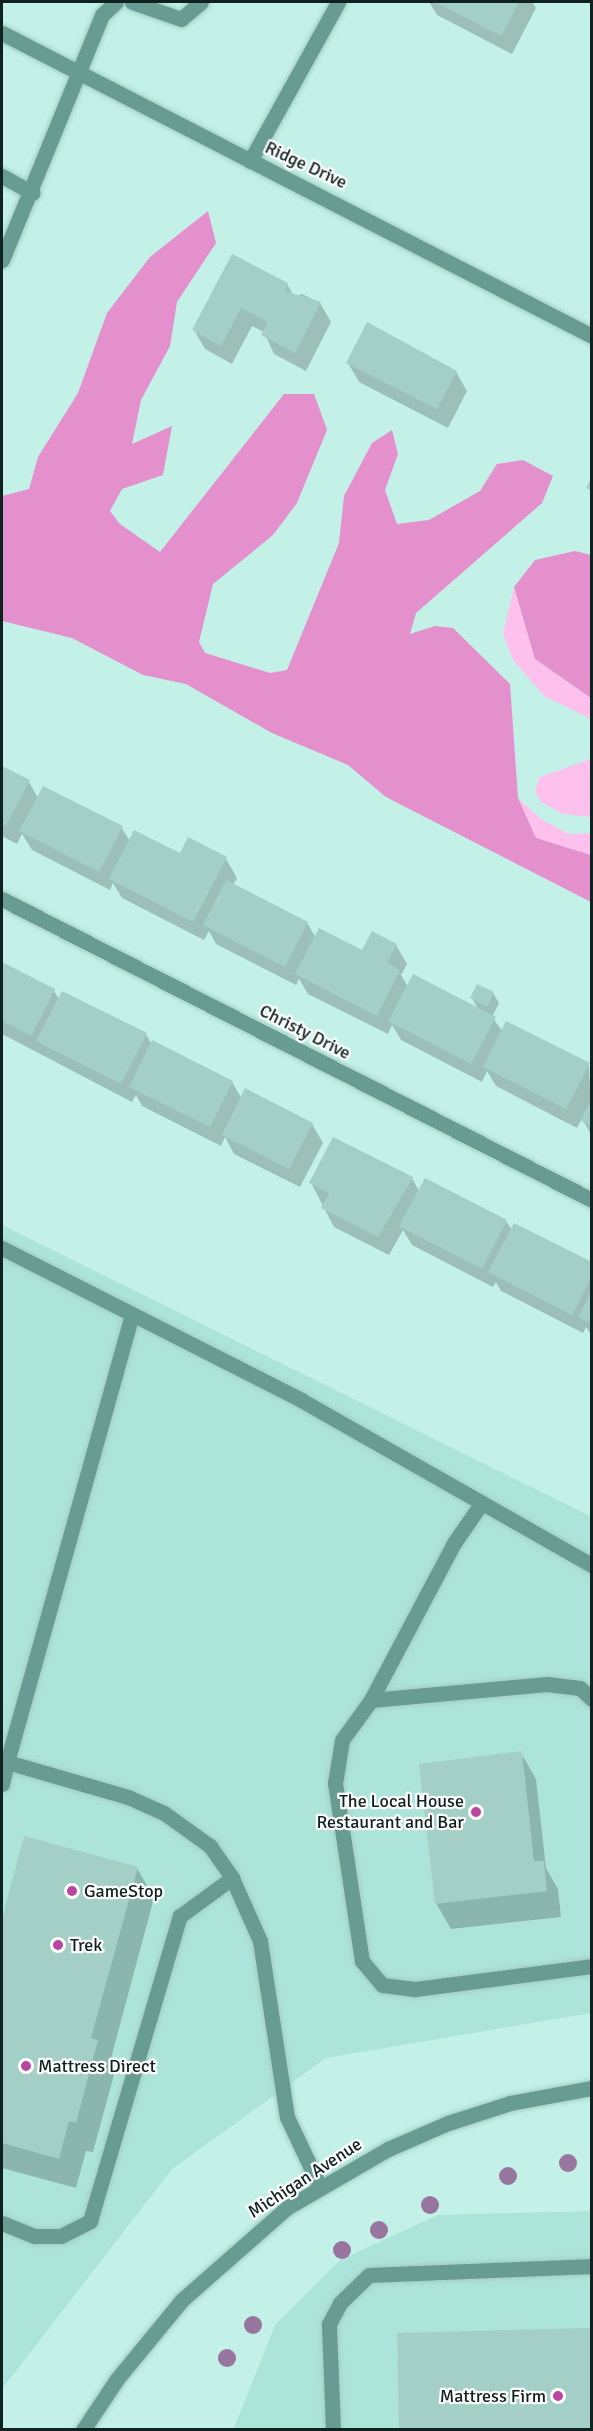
<!DOCTYPE html>
<style>
body{margin:0}
#map{position:relative;width:593px;height:2431px;overflow:hidden;background:#c3f1e7;font-family:Signika,sans-serif}
div>[style]{position:absolute}
.built>*{inset:0;background:#ade4d9}
.green>*{inset:0;background:#fec1ed}
.forest>*{inset:0;background:#e390cd}
.shadow>*{inset:0;background:#0003}
.building>*{inset:0;background:#a3cfc6}
.roads{filter:drop-shadow(0 0 2px #a3ccc3) drop-shadow(0 0 2px #a3ccc3)}
.minor>*{height:15px;margin:-7.5px;padding:0 7.5px;transform-origin:7.5px;border-radius:7.5px;background:#689c93}
.trees>*{width:18px;height:18px;margin:-9px;border-radius:50%;background:#97759e}
.dots>*{width:16px;height:16px;translate:-50% -50%;box-sizing:border-box;border:3px solid #fff;border-radius:50%}
span{translate:-50% -50%;white-space:nowrap;text-align:center;line-height:1.15;-webkit-text-stroke:4.5px #fff;paint-order:stroke}
.street-label{font-size:18px;color:#10221f}
.poi-label{font-size:18px;color:#10221f}
.right{translate:-100% -50%;text-align:right}
.left{translate:0 -50%;text-align:left}
.frame{position:absolute;inset:0;border:3px solid #10221f;pointer-events:none}
</style>
<div id="map">
<div class="built">
<i style="clip-path:polygon(2px 1225px,592px 1517px,591px 2013px,326px 2058px,172px 2169px,2px 2389px)"></i>
<i style="clip-path:polygon(591px 2211px,591px 2429px,233px 2430px,275px 2325px,340px 2260px,438px 2215px)"></i>
</div>
<div class="green">
<i style="clip-path:polygon(514px 587px,535px 659px,591px 698px,591px 719px,544px 696px,513px 660px,503px 634px)"></i>
<i style="clip-path:polygon(591px 759px,591px 817px,563px 814px,541px 802px,535px 790px,540px 777px)"></i>
<i style="clip-path:polygon(518px 798px,541px 819px,569px 834px,591px 833px,591px 855px,536px 838px)"></i>
</div>
<div class="forest">
<i style="clip-path:polygon(208px 211px,216px 243px,177px 302px,170px 346px,141px 400px,132px 444px,172px 426px,163px 475px,122px 489px,110px 511px,120px 524px,160px 552px,284px 394px,314px 394px,327px 430px,297px 503px,273px 535px,213px 584px,199px 642px,205px 653px,270px 673px,287px 670px,339px 543px,344px 496px,372px 443px,392px 430px,398px 454px,385px 490px,397px 524px,429px 520px,480px 491px,497px 464px,523px 460px,553px 476px,542px 503px,416px 613px,410px 634px,435px 626px,453px 628px,510px 684px,518px 798px,536px 838px,591px 855px,591px 902px,386px 797px,348px 765px,272px 733px,186px 684px,143px 675px,72px 638px,2px 621px,2px 496px,29px 489px,38px 457px,78px 393px,107px 313px,150px 257px)"></i>
<i style="clip-path:polygon(575px 551px,591px 555px,591px 698px,535px 659px,514px 587px,535px 560px)"></i>
</div>
<div class="shadow">
<i style="clip-path:polygon(429px 2px,532px 2px,536px 8px,512px 54px,437px 15px)"></i>
<i style="clip-path:polygon(287px 284px,295px 298px,302px 294px,320px 303px,331px 322px,306px 371px,274px 354px,264px 332px,252px 326px,232px 364px,205px 349px,194px 330px)"></i>
<i style="clip-path:polygon(348px 363px,456px 372px,467px 391px,448px 428px,359px 382px)"></i>
<i style="clip-path:polygon(2px 767px,29px 782px,38px 798px,121px 827px,130px 841px,181px 855px,226px 859px,237px 878px,233px 885px,307px 923px,316px 938px,363px 952px,396px 945px,407px 964px,401px 975px,408px 987px,478px 1009px,472px 998px,493px 993px,499px 1003px,492px 1017px,503px 1032px,589px 1065px,592px 1136px,582px 1119px,577px 1128px,496px 1086px,487px 1071px,482px 1082px,401px 1040px,392px 1025px,388px 1034px,308px 994px,299px 979px,296px 985px,216px 944px,209px 931px,204px 940px,122px 898px,113px 883px,110px 890px,32px 850px,22px 834px,17px 844px,2px 836px)"></i>
<i style="clip-path:polygon(2px 964px,54px 991px,59px 999px,146px 1034px,152px 1045px,232px 1082px,242px 1099px,312px 1124px,323px 1143px,300px 1187px,234px 1154px,225px 1137px,221px 1146px,142px 1106px,136px 1095px,132px 1102px,2px 1034px)"></i>
<i style="clip-path:polygon(412px 1178px,419px 1191px,506px 1221px,512px 1230px,592px 1264px,592px 1336px,586px 1327px,583px 1333px,501px 1291px,496px 1282px,493px 1287px,412px 1245px,403px 1230px,389px 1255px,334px 1227px,311px 1183px)"></i>
<i style="clip-path:polygon(521px 1753px,536px 1779px,546px 1868px,558px 1889px,561px 1917px,451px 1929px,436px 1903px)"></i>
<i style="clip-path:polygon(25px 1838px,137px 1868px,154px 1898px,110px 2062px,115px 2071px,93px 2152px,86px 2151px,76px 2188px,2px 2168px,2px 1925px)"></i>
<i style="clip-path:polygon(589px 2329px,592px 2334px,592px 2430px)"></i>
</div>
<div class="building">
<i style="clip-path:polygon(435px 2px,519px 2px,501px 36px)"></i>
<i style="clip-path:polygon(232px 254px,288px 283px,285px 291px,321px 302px,295px 353px,261px 335px,268px 322px,241px 308px,221px 346px,192px 330px)"></i>
<i style="clip-path:polygon(367px 322px,457px 371px,437px 409px,346px 363px)"></i>
<i style="clip-path:polygon(592px 477px,592px 491px,586px 488px)"></i>
<i style="clip-path:polygon(2px 766px,30px 780px,6px 826px,2px 824px)"></i>
<i style="clip-path:polygon(43px 786px,123px 826px,99px 872px,19px 831px)"></i>
<i style="clip-path:polygon(134px 830px,180px 853px,188px 837px,227px 857px,193px 922px,109px 879px)"></i>
<i style="clip-path:polygon(226px 880px,308px 922px,285px 967px,203px 925px)"></i>
<i style="clip-path:polygon(319px 928px,362px 950px,372px 931px,397px 944px,387px 963px,400px 970px,377px 1016px,295px 974px)"></i>
<i style="clip-path:polygon(2px 962px,55px 989px,31px 1036px,2px 1021px)"></i>
<i style="clip-path:polygon(413px 974px,496px 1017px,471px 1064px,388px 1021px)"></i>
<i style="clip-path:polygon(477px 984px,494px 992px,487px 1007px,470px 998px)"></i>
<i style="clip-path:polygon(62px 991px,147px 1033px,121px 1084px,36px 1041px)"></i>
<i style="clip-path:polygon(506px 1021px,590px 1063px,566px 1109px,483px 1067px)"></i>
<i style="clip-path:polygon(152px 1040px,233px 1081px,210px 1127px,129px 1087px)"></i>
<i style="clip-path:polygon(245px 1088px,313px 1123px,289px 1169px,222px 1135px)"></i>
<i style="clip-path:polygon(592px 1099px,592px 1126px,580px 1120px)"></i>
<i style="clip-path:polygon(333px 1137px,413px 1177px,378px 1237px,321px 1208px,329px 1193px,309px 1183px)"></i>
<i style="clip-path:polygon(425px 1178px,507px 1220px,482px 1269px,399px 1226px)"></i>
<i style="clip-path:polygon(514px 1223px,592px 1262px,592px 1276px,572px 1315px,488px 1272px)"></i>
<i style="clip-path:polygon(592px 1290px,592px 1324px,578px 1317px)"></i>
<i style="clip-path:polygon(522px 1751px,534px 1861px,544px 1861px,547px 1891px,435px 1904px,419px 1764px)"></i>
<i style="clip-path:polygon(24px 1836px,138px 1867px,91px 2038px,98px 2040px,76px 2123px,69px 2121px,59px 2159px,2px 2143px,2px 1919px)"></i>
<i style="clip-path:polygon(590px 2328px,592px 2430px,399px 2430px,397px 2333px)"></i>
</div>
<div class="roads">
<div class="minor">
<i style="left:132px;top:2px;width:52px;rotate:19.1deg"></i>
<i style="left:181px;top:19px;width:26px;rotate:-40deg"></i>
<i style="left:2px;top:33px;width:663px;rotate:27.18deg"></i>
<i style="left:250px;top:161px;width:182px;rotate:-61deg"></i>
<i style="left:2px;top:176px;width:35px;rotate:29deg"></i>
<i style="left:2px;top:260px;width:265px;rotate:-67.8deg"></i>
<i style="left:102px;top:15px;width:19px;rotate:-43deg"></i>
<i style="left:2px;top:899px;width:662px;rotate:27.03deg"></i>
<i style="left:2px;top:1248px;width:335px;rotate:26.9deg"></i>
<i style="left:301px;top:1400px;width:335px;rotate:29.6deg"></i>
<i style="left:481px;top:1504px;width:47px;rotate:124.7deg"></i>
<i style="left:454px;top:1543px;width:178px;rotate:117.9deg"></i>
<i style="left:371px;top:1700px;width:49px;rotate:125.9deg"></i>
<i style="left:342px;top:1740px;width:44px;rotate:99.2deg"></i>
<i style="left:335px;top:1783px;width:180px;rotate:81.4deg"></i>
<i style="left:362px;top:1961px;width:31px;rotate:50deg"></i>
<i style="left:382px;top:1985px;width:33px;rotate:7deg"></i>
<i style="left:415px;top:1989px;width:178px;rotate:-7.4deg"></i>
<i style="left:371px;top:1700px;width:177px;rotate:-5.2deg"></i>
<i style="left:547px;top:1684px;width:33px;rotate:7deg"></i>
<i style="left:580px;top:1688px;width:16px;rotate:43deg"></i>
<i style="left:7px;top:1762px;width:465px;rotate:-74.4deg"></i>
<i style="left:2px;top:1784px;width:23px;rotate:-77deg"></i>
<i style="left:7px;top:1762px;width:126px;rotate:16.1deg"></i>
<i style="left:128px;top:1797px;width:39px;rotate:24deg"></i>
<i style="left:164px;top:1813px;width:57px;rotate:35.7deg"></i>
<i style="left:210px;top:1846px;width:39px;rotate:55deg"></i>
<i style="left:232px;top:1878px;width:69px;rotate:66deg"></i>
<i style="left:260px;top:1941px;width:178px;rotate:81.3deg"></i>
<i style="left:287px;top:2117px;width:77px;rotate:64.8deg"></i>
<i style="left:2px;top:2223px;width:35px;rotate:22deg"></i>
<i style="left:34px;top:2236px;width:27px"></i>
<i style="left:61px;top:2236px;width:33px;rotate:-27deg"></i>
<i style="left:90px;top:2221px;width:318px;rotate:-73.6deg"></i>
<i style="left:180px;top:1916px;width:64px;rotate:-36.2deg"></i>
<i style="left:83px;top:2430px;width:61px;rotate:-56.3deg"></i>
<i style="left:117px;top:2379px;width:102px;rotate:-50.6deg"></i>
<i style="left:182px;top:2300px;width:141px;rotate:-41.3deg"></i>
<i style="left:288px;top:2207px;width:116px;rotate:-30.1deg"></i>
<i style="left:388px;top:2149px;width:65px;rotate:-23.4deg"></i>
<i style="left:448px;top:2123px;width:65px;rotate:-17.9deg"></i>
<i style="left:510px;top:2103px;width:83px;rotate:-10.4deg"></i>
<i style="left:333px;top:2430px;width:106px;rotate:-92.2deg"></i>
<i style="left:329px;top:2324px;width:24px;rotate:-62deg"></i>
<i style="left:340px;top:2303px;width:40px;rotate:-44deg"></i>
<i style="left:369px;top:2275px;width:223px;rotate:-2.3deg"></i>
</div>
</div>
<div class="trees">
<i style="left:568px;top:2163px"></i>
<i style="left:508px;top:2176px"></i>
<i style="left:430px;top:2205px"></i>
<i style="left:379px;top:2230px"></i>
<i style="left:342px;top:2250px"></i>
<i style="left:253px;top:2325px"></i>
<i style="left:227px;top:2358px"></i>
</div>
<div class="dots">
<i style="left:476px;top:1812px;background:#b947a1"></i>
<i style="left:72px;top:1891px;background:#b947a1"></i>
<i style="left:58px;top:1945px;background:#b947a1"></i>
<i style="left:26px;top:2066px;background:#b947a1"></i>
<i style="left:558px;top:2396px;background:#b947a1"></i>
</div>
<div class="street-label">
<span style="left:306px;top:165px;rotate:25deg">Ridge Drive</span>
<span style="left:305px;top:1032px;rotate:27deg">Christy Drive</span>
<span style="left:305px;top:2178px;rotate:-33deg">Michigan Avenue</span>
</div>
<div class="poi-label">
<span class="right" style="left:464px;top:1812px">The Local House<br>Restaurant and Bar</span>
<span class="left" style="left:84px;top:1891px">GameStop</span>
<span class="left" style="left:70px;top:1945px">Trek</span>
<span class="left" style="left:38px;top:2066px">Mattress Direct</span>
<span class="right" style="left:546px;top:2396px">Mattress Firm</span>
</div>
<div class="frame"></div>
</div>
